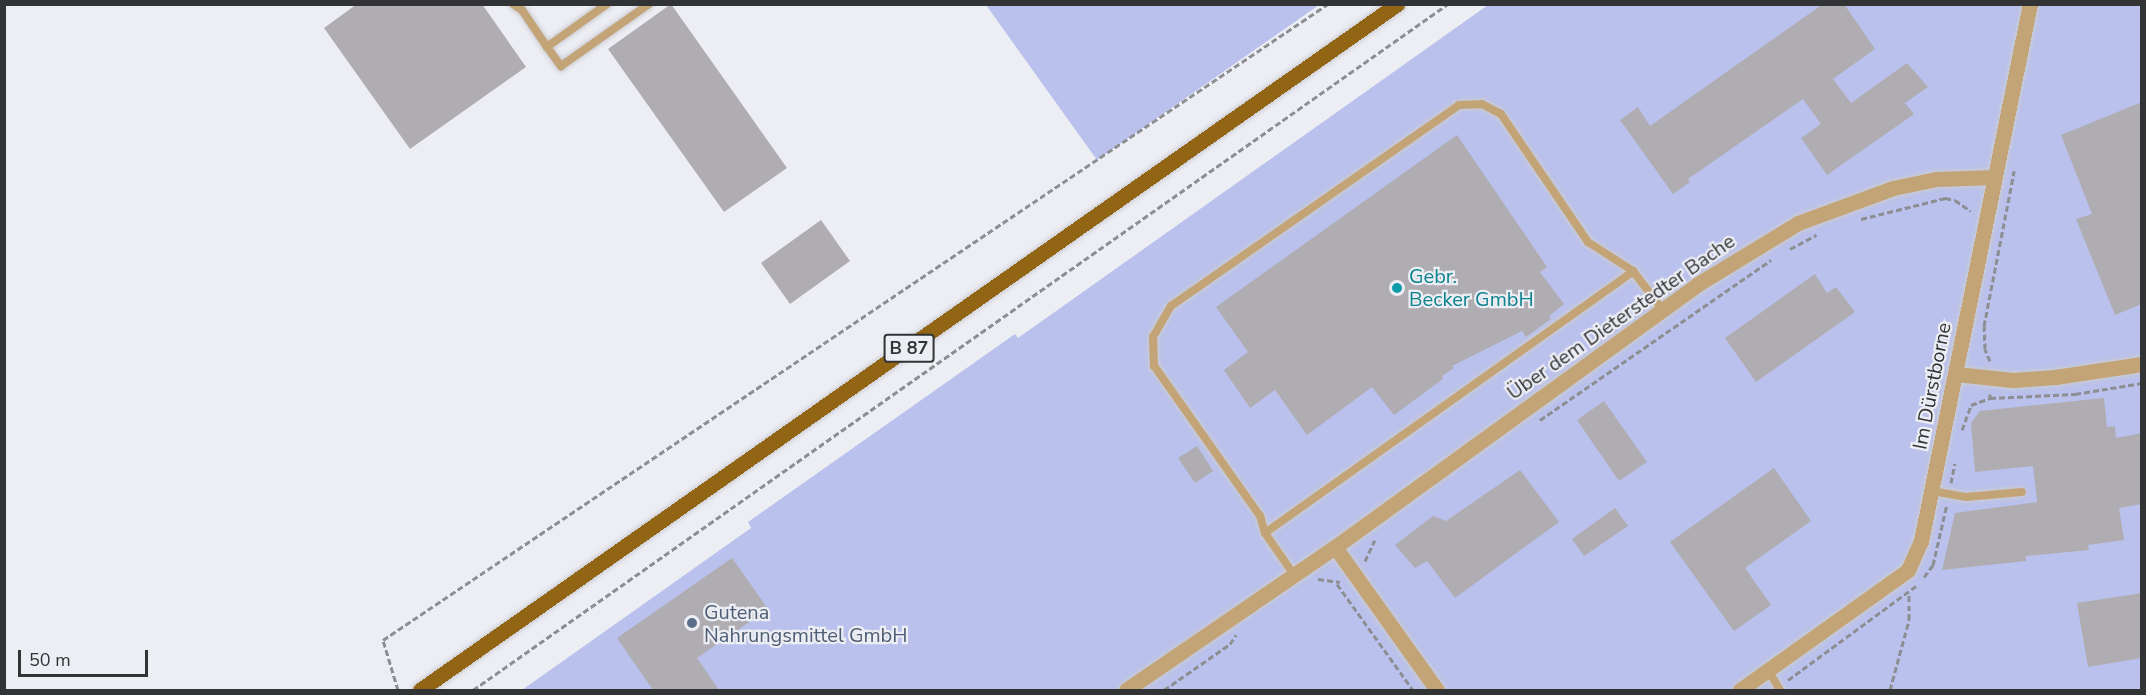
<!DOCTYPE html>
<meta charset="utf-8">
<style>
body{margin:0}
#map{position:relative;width:2146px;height:695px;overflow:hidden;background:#edeef4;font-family:"Nunito Sans",sans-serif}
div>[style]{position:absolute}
.green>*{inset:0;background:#bac1ec}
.building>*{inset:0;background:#b0adb2}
.path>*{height:3px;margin-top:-1.5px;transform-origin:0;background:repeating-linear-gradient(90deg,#8d8e92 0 6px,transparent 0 9px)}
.roads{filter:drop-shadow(0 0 2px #cbccd2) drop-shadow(0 0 2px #cbccd2)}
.lane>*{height:8px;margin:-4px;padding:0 4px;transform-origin:4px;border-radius:4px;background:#c3a477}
.street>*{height:15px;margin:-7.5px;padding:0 7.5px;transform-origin:7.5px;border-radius:7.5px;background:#c3a477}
.primary>*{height:15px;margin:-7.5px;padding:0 7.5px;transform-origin:7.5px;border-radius:7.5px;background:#926514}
.dots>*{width:16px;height:16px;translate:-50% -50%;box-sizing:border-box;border:3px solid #edeef4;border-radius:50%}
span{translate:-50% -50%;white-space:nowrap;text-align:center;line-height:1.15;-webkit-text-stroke:4.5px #edeef4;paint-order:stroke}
.shield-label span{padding:2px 4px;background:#edeef4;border:2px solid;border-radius:4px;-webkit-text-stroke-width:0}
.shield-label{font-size:18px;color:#323335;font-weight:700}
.culture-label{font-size:20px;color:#0d838f}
.left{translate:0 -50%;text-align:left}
.street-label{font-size:20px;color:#323335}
.service-label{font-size:20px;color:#4e5e75}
.frame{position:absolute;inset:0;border:6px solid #323335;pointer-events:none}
.scale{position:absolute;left:18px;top:650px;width:130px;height:27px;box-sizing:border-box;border:3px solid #323335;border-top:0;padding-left:8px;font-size:18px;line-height:21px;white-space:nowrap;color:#323335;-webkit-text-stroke:4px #edeef4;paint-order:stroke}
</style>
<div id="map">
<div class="green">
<i style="clip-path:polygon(986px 5px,1319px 5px,1097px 160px)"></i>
<i style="clip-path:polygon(1488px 5px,2141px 5px,2141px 690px,522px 690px,751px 528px,748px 522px,1015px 334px,1018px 338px)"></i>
</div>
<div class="building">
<i style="clip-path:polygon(357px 4px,482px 4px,526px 67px,410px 149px,324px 28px)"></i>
<i style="clip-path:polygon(671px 4px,787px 168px,724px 212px,608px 49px)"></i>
<i style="clip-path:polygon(1823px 4px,1844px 4px,1875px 49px,1833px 79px,1851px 103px,1907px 63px,1928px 87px,1905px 103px,1914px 114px,1827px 175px,1801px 138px,1821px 124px,1803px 99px,1688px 179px,1690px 182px,1673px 194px,1620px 120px,1638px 107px,1650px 126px)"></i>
<i style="clip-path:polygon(2142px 102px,2142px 304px,2115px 315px,2076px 219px,2092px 214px,2061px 135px)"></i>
<i style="clip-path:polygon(1457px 135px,1547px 267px,1540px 272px,1564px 304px,1549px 316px,1551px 319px,1526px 337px,1522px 331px,1452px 366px,1454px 368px,1442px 376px,1443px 379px,1394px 415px,1372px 387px,1307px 435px,1275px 390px,1250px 408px,1224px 370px,1248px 352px,1216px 307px)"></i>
<i style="clip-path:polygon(821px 220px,850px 261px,790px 304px,761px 263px)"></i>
<i style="clip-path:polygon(1815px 274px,1827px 293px,1836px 287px,1855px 312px,1756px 382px,1725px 338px)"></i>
<i style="clip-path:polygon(2104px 398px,2107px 427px,2115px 426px,2116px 438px,2142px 433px,2142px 504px,2119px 508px,2124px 540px,2088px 545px,2089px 550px,2026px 556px,2026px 561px,1942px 570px,1955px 513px,2037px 502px,2033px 466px,1975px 472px,1971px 423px,1980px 411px)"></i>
<i style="clip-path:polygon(1604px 401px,1647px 462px,1619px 481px,1577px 420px)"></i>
<i style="clip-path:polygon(1197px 446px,1213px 471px,1195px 483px,1178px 458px)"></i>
<i style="clip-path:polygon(1774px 468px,1811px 521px,1745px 568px,1771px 605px,1734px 631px,1670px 542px)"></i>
<i style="clip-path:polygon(1520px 470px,1559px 522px,1455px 598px,1427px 561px,1415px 568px,1395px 545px,1433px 516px,1446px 521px)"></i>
<i style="clip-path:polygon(1615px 508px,1628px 526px,1584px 556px,1572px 539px)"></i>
<i style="clip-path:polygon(732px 558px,768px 609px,697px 658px,719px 690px,653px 690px,617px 638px)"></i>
<i style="clip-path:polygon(2142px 593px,2142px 658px,2088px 667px,2077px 603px)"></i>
</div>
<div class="path">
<i style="left:1861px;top:219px;width:87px;rotate:-14deg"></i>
<i style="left:1945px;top:198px;width:10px;rotate:11deg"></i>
<i style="left:1955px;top:200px;width:19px;rotate:35deg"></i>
<i style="left:1790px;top:249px;width:30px;rotate:-28deg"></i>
<i style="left:1990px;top:361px;width:13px;rotate:-113deg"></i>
<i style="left:1985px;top:349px;width:23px;rotate:-92deg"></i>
<i style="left:1984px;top:326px;width:158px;rotate:-79deg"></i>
<i style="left:1990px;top:398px;width:85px;rotate:-2.7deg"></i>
<i style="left:2075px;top:394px;width:68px;rotate:-9.3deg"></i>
<i style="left:1540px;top:420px;width:281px;rotate:-34.7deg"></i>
<i style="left:1962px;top:430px;width:27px;rotate:-70deg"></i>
<i style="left:1971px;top:405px;width:20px;rotate:-20deg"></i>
<i style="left:1990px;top:398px;width:4px;rotate:-90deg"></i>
<i style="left:1951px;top:483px;width:20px;rotate:-79deg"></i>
<i style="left:1365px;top:561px;width:23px;rotate:-65deg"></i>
<i style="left:1924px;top:577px;width:15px;rotate:-53deg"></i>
<i style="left:1933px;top:565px;width:63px;rotate:-77.1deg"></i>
<i style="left:1318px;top:579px;width:22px;rotate:8deg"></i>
<i style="left:1337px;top:584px;width:130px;rotate:54.4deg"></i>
<i style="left:1788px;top:680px;width:159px;rotate:-36.3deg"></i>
<i style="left:398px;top:690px;width:52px;rotate:-106.7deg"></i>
<i style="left:383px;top:640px;width:1139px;rotate:-33.94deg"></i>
<i style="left:473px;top:690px;width:1192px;rotate:-35.13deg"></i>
<i style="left:1164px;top:690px;width:80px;rotate:-34.9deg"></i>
<i style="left:1230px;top:644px;width:11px;rotate:-56deg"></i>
<i style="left:1890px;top:690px;width:73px;rotate:-74.8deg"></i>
<i style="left:1909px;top:620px;width:27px;rotate:-90deg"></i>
</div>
<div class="roads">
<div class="lane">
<i style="left:513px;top:4px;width:11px;rotate:34deg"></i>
<i style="left:522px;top:10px;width:45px;rotate:56deg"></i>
<i style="left:607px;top:4px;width:74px;rotate:144.4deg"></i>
<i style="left:547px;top:47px;width:24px;rotate:54deg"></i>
<i style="left:561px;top:66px;width:108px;rotate:-35.2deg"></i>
<i style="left:1932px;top:491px;width:35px;rotate:10deg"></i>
<i style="left:1966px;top:497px;width:56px;rotate:-5.1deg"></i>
<i style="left:1265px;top:533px;width:18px;rotate:-106deg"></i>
<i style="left:1260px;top:516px;width:184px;rotate:-125.2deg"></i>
<i style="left:1154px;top:366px;width:29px;rotate:-92deg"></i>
<i style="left:1153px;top:337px;width:36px;rotate:-60deg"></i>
<i style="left:1171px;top:306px;width:351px;rotate:-34.9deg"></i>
<i style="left:1459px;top:105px;width:23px;rotate:-2deg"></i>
<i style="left:1482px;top:104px;width:21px;rotate:28deg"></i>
<i style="left:1501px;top:114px;width:155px;rotate:55.8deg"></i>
<i style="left:1588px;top:242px;width:54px;rotate:32.8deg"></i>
<i style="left:1294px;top:575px;width:51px;rotate:-124.6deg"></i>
<i style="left:1265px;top:533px;width:452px;rotate:-35.4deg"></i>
<i style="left:1633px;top:271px;width:48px;rotate:52.7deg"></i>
<i style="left:1768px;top:670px;width:23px;rotate:59deg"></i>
</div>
<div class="street">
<i style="left:1956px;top:374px;width:57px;rotate:6deg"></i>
<i style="left:2013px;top:380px;width:42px;rotate:-4.1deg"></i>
<i style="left:2055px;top:377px;width:88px;rotate:-8.5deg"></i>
<i style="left:1335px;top:547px;width:176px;rotate:54.5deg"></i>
<i style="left:1126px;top:690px;width:253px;rotate:-34.4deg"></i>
<i style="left:1335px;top:547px;width:448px;rotate:-35.9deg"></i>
<i style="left:1698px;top:284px;width:117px;rotate:-31.4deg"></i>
<i style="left:1798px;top:223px;width:101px;rotate:-20.2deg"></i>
<i style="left:1893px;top:188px;width:45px;rotate:-11.6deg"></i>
<i style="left:1937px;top:179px;width:57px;rotate:-2deg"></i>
<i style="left:1740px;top:690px;width:206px;rotate:-35.5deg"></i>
<i style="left:1908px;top:570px;width:32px;rotate:-66deg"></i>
<i style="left:1921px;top:541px;width:548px;rotate:-78.53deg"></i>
</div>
<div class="primary">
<i style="left:420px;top:690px;width:1194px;rotate:-35.07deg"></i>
</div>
</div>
<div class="dots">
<i style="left:1397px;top:288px;background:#0f9aa8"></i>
<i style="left:692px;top:623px;background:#5c6f8a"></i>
</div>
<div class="shield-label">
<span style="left:909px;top:348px">B 87</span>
</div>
<div class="culture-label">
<span class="left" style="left:1409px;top:288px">Gebr.<br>Becker GmbH</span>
</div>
<div class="street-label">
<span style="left:1621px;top:317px;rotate:-35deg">Über dem Dieterstedter Bache</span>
<span style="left:1932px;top:386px;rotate:-79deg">Im Dürstborne</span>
</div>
<div class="service-label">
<span class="left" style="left:704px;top:624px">Gutena<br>Nahrungsmittel GmbH</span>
</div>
<div class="frame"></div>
<div class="scale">50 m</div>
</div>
